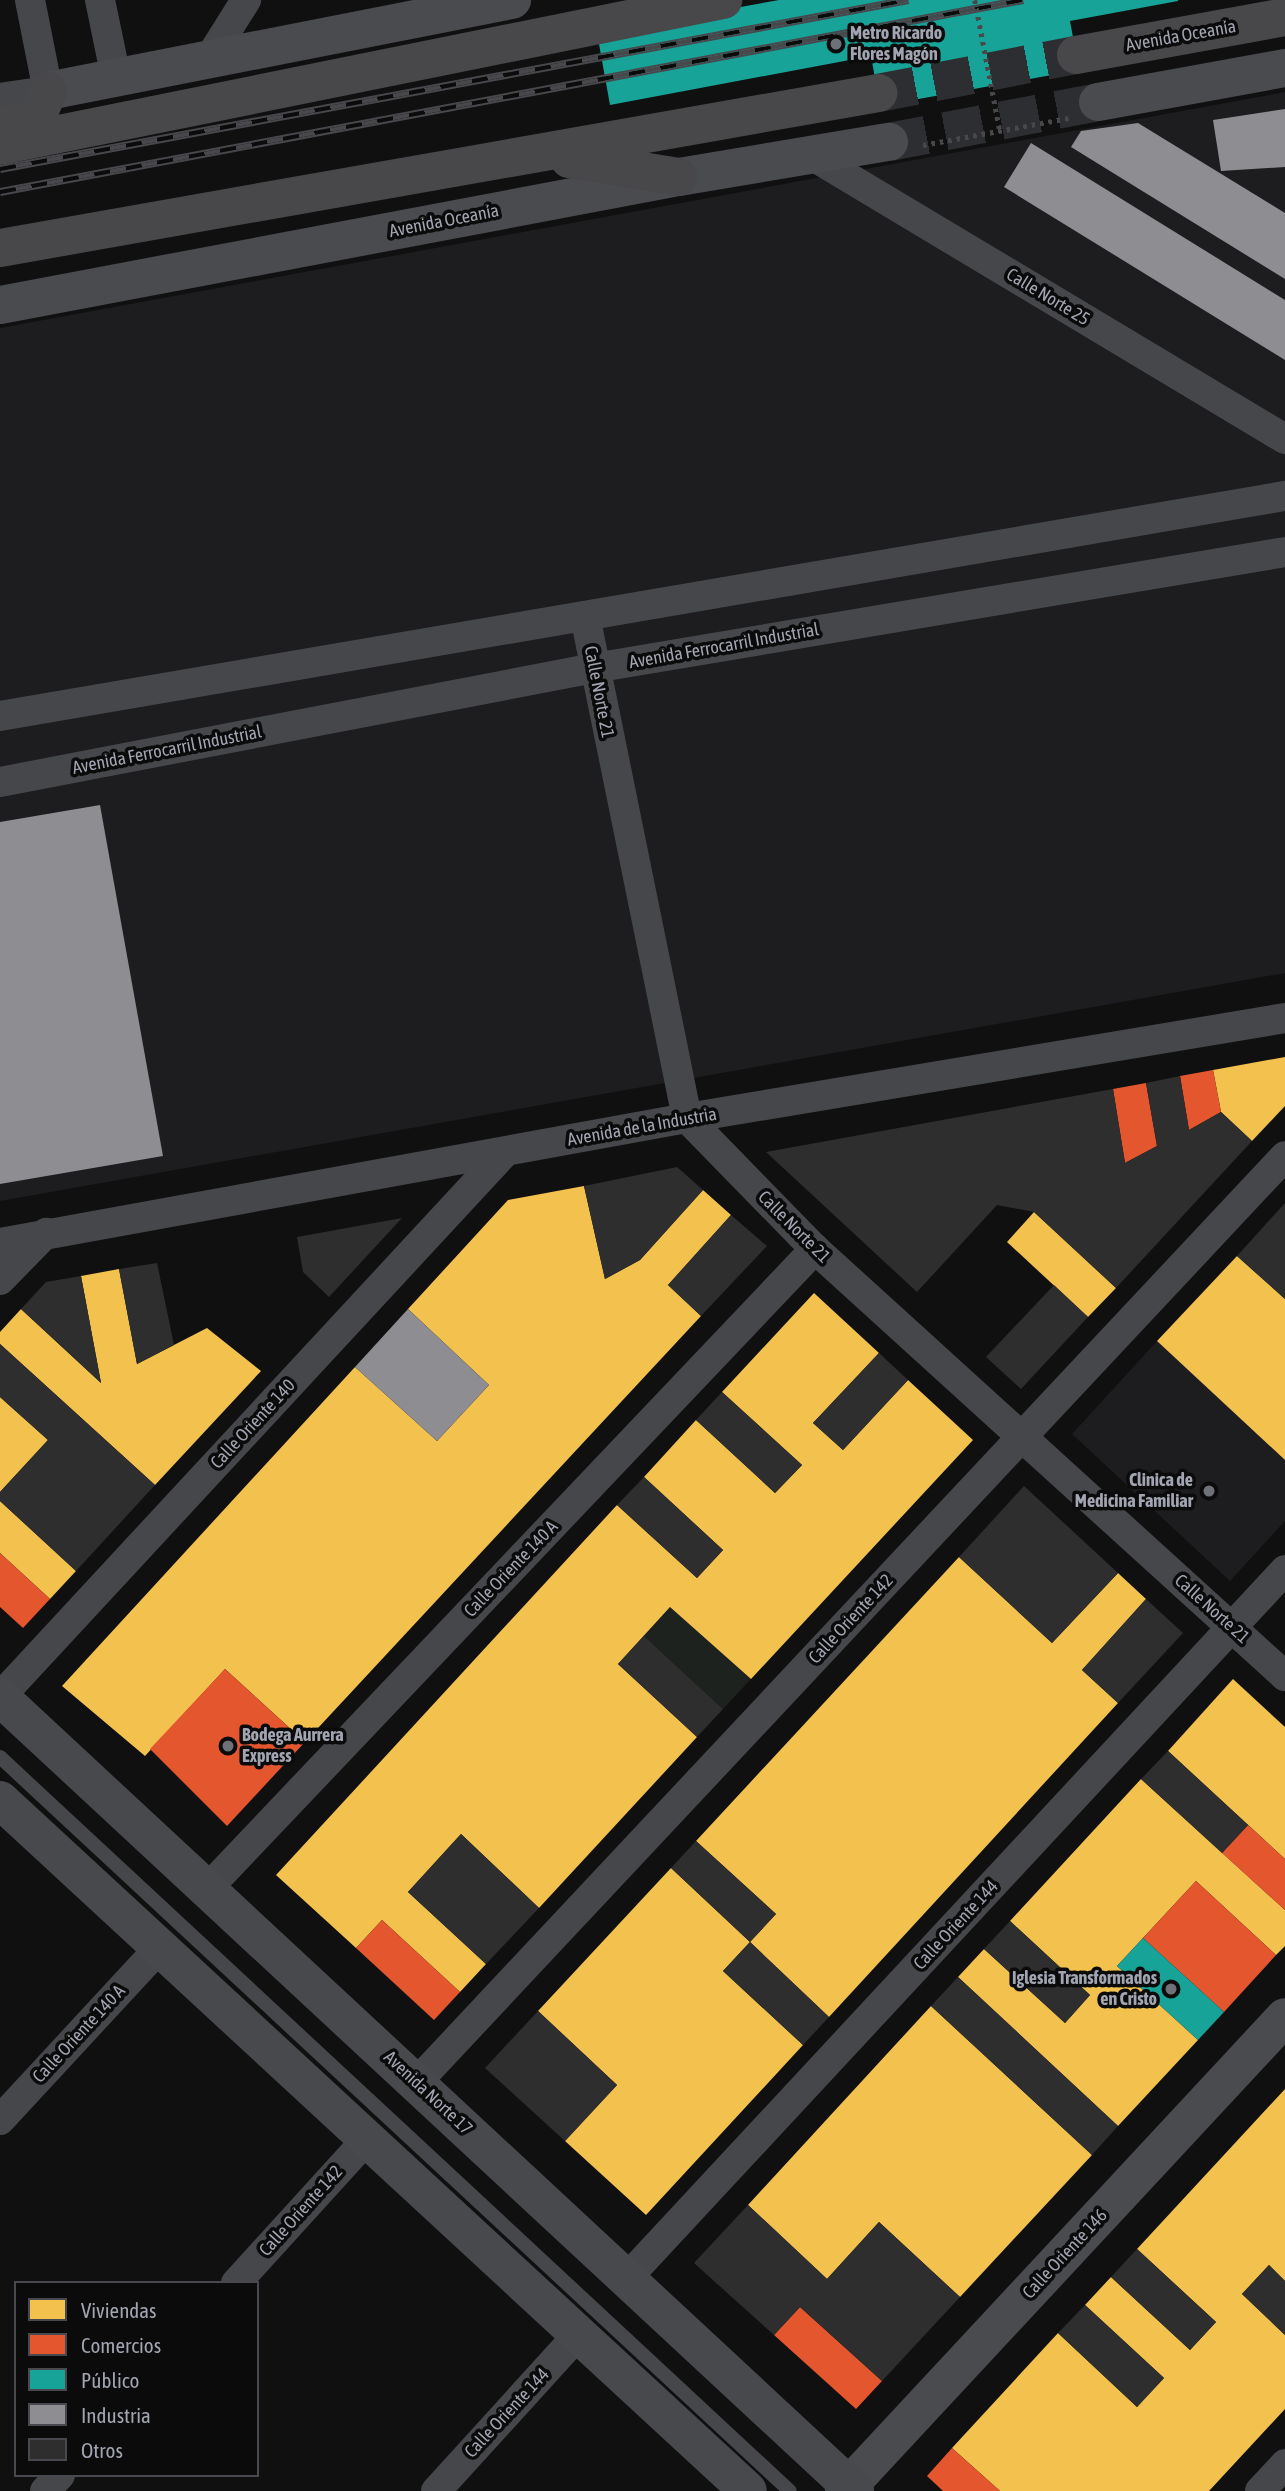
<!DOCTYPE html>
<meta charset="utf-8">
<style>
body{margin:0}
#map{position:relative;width:1285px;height:2491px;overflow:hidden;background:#101011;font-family:"Asap Condensed",sans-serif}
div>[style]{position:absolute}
.built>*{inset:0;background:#1d1d1f}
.green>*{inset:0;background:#1d221e}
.homes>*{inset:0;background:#f2c14e}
.shops>*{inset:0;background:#e4572e}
.public>*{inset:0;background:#17a398}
.industry>*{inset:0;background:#8d8d92}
.building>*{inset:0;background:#2e2e2f}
.secondary-tunnel>*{height:38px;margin-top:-19px;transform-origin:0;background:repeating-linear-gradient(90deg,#2d2e31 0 38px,transparent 0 57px)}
.highway-tunnel>*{height:38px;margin-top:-19px;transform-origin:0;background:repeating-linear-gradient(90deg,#2d2e31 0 38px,transparent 0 57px)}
.path>*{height:4.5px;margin-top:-2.25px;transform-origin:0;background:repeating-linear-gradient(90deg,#48484b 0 3.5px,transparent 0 8.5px)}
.lane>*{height:14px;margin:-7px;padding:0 7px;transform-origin:7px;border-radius:7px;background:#46474a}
.street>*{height:30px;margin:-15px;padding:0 15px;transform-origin:15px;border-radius:15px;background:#46474a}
.secondary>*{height:38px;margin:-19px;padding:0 19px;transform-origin:19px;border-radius:19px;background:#4a4b4f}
.primary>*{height:38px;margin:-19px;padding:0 19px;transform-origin:19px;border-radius:19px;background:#48494d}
.highway>*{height:38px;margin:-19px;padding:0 19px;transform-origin:19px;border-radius:19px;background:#48484b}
.rail>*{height:8px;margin-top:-4px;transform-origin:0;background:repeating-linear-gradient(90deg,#0b0b0c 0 16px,#48484c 0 32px);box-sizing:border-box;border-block:2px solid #48484c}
.path-bridge>*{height:4.5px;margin-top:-2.25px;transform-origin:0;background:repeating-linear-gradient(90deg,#48484b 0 3.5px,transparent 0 8.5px)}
.dots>*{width:19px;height:19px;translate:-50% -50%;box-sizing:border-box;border:4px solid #0b0b0c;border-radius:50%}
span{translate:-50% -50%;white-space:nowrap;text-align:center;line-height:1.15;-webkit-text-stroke:7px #0b0b0c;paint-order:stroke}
.poi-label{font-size:18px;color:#a2a5b1;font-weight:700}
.left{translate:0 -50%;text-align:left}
.right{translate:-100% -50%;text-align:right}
.street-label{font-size:18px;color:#a2a5b1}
.legend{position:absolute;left:14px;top:2281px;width:245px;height:196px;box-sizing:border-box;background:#0b0b0c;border:2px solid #47494e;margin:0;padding:9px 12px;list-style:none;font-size:21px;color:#a2a5b1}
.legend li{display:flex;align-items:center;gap:14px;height:35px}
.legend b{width:35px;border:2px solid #47494e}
</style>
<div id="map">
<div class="built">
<i style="clip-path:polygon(1285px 92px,1285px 973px,0 1201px,0 328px)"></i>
<i style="clip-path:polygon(1157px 1341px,1285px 1460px,1285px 1521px,1230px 1581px,1072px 1434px)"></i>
</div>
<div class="green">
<i style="clip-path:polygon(670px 1607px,751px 1679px,723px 1709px,644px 1636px)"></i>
</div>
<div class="homes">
<i style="clip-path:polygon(1285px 1057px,1285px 1106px,1252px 1141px,1221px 1112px,1213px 1070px)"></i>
<i style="clip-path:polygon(584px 1186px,605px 1279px,640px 1260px,703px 1190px,731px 1215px,668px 1285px,701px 1316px,305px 1742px,225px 1669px,145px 1756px,62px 1686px,355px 1367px,437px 1441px,489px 1385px,408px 1309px,508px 1200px)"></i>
<i style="clip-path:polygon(1034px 1212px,1116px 1288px,1088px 1317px,1007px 1242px)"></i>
<i style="clip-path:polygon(1237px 1256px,1285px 1299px,1285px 1460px,1157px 1341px)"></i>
<i style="clip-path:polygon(119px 1269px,137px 1364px,207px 1328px,261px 1371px,155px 1485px,0 1344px,0 1332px,21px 1309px,101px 1383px,81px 1276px)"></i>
<i style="clip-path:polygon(814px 1293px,879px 1353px,813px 1423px,843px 1450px,908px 1380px,973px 1440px,751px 1679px,670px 1607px,618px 1664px,697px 1737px,539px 1908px,461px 1834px,408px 1892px,486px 1964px,460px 1992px,382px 1920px,356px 1948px,276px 1875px,617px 1505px,697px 1578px,723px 1550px,644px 1477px,696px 1420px,775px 1493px,802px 1465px,722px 1392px)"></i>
<i style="clip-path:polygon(0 1397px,48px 1440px,0 1492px)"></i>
<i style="clip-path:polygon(0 1501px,76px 1571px,50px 1599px,0 1553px)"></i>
<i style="clip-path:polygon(959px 1557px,1052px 1643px,1118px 1573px,1146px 1599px,1082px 1670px,1118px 1703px,829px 2017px,750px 1942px,776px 1914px,696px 1841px)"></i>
<i style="clip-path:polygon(1233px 1679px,1285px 1727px,1285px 1859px,1168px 1751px)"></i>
<i style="clip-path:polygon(1141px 1779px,1285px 1910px,1285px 1946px,1276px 1955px,1196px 1881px,1143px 1938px,1117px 1966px,1198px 2040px,1118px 2126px,958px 1977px,984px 1949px,1065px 2023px,1090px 1995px,1010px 1921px)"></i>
<i style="clip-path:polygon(671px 1868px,750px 1942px,723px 1971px,803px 2045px,646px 2215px,565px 2141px,617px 2085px,538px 2011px)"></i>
<i style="clip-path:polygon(931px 2006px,1092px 2155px,960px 2297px,879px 2222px,827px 2279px,748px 2205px)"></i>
<i style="clip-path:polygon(1285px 2089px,1285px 2281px,1269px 2265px,1242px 2294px,1285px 2335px,1285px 2409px,1209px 2491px,1000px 2491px,952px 2448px,1058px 2333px,1137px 2407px,1164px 2378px,1085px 2305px,1111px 2277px,1190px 2350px,1216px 2322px,1137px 2249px)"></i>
</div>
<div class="shops">
<i style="clip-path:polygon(1213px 1070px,1221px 1112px,1189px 1130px,1180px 1076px)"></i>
<i style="clip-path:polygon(1146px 1083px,1157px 1146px,1125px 1163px,1113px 1089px)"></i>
<i style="clip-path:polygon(0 1553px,50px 1599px,23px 1628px,0 1607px)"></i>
<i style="clip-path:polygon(225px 1669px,305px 1742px,227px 1826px,150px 1749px)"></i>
<i style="clip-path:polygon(1248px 1825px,1285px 1859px,1285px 1910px,1222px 1853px)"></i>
<i style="clip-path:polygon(1196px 1881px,1276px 1955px,1224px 2012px,1143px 1938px)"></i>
<i style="clip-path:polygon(382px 1920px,460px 1992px,434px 2020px,356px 1948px)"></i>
<i style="clip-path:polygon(800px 2307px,882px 2381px,856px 2409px,774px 2335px)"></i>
<i style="clip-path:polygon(952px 2448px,1000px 2491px,943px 2491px,927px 2476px)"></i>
</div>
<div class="public">
<i style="clip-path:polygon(779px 0,1178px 0,1178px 1px,1070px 21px,1079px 70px,880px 106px,871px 56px,610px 105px,597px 33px)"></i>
<i style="clip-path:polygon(1143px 1938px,1224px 2012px,1198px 2040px,1117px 1966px)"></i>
</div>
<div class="industry">
<i style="clip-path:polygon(1285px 109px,1285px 167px,1221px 171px,1213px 120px)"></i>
<i style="clip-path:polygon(1138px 123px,1285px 213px,1285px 279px,1071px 147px,1081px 131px)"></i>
<i style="clip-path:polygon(1031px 143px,1285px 300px,1285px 360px,1004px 187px)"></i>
<i style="clip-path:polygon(100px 805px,163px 1156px,0 1184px,0 822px)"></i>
<i style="clip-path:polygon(408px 1309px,489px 1385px,437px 1441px,355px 1367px)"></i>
</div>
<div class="building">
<i style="clip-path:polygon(1180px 1076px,1189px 1130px,1221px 1112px,1252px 1141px,1116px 1288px,1034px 1212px,997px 1205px,917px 1292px,766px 1152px,1113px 1089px,1125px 1163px,1157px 1146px,1146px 1083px)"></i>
<i style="clip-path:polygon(677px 1167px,703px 1190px,640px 1260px,605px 1279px,584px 1186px)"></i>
<i style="clip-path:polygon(1285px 1203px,1285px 1299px,1237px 1256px)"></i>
<i style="clip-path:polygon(731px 1215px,767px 1246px,701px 1316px,668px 1285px)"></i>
<i style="clip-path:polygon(402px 1218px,329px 1297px,303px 1272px,297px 1237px)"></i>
<i style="clip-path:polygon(157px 1263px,174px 1345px,137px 1364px,119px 1269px)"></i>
<i style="clip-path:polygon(81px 1276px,101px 1383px,21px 1309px,46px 1282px)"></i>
<i style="clip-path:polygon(1054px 1285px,1088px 1317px,1021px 1389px,986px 1357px)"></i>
<i style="clip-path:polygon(0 1344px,155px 1485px,76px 1571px,0 1501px,0 1492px,48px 1440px,0 1397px)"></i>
<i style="clip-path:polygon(879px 1353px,908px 1380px,843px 1450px,813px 1423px)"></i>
<i style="clip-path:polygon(722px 1392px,802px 1465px,775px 1493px,696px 1420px)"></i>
<i style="clip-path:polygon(644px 1477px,723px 1550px,697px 1578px,617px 1505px)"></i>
<i style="clip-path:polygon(1024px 1486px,1118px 1573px,1052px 1643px,959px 1557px)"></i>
<i style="clip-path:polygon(1146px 1599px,1183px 1633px,1118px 1703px,1082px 1670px)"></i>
<i style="clip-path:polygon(644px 1636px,723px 1709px,697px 1737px,618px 1664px)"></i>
<i style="clip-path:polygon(1168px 1751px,1248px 1825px,1222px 1853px,1141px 1779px)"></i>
<i style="clip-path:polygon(461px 1834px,539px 1908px,486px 1964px,408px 1892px)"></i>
<i style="clip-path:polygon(696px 1841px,776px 1914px,750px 1942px,829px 2017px,803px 2045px,723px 1971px,750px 1942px,671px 1868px)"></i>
<i style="clip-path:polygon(1010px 1921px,1090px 1995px,1065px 2023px,984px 1949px)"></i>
<i style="clip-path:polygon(958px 1977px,1118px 2126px,1092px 2155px,931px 2006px)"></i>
<i style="clip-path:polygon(538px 2011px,617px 2085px,565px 2141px,485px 2068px)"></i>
<i style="clip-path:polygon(748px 2205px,827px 2279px,879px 2222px,960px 2297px,882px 2381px,800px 2307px,774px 2335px,694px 2263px)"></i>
<i style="clip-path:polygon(1137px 2249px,1216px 2322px,1190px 2350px,1111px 2277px)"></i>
<i style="clip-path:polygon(1269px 2265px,1285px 2281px,1285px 2335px,1242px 2294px)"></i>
<i style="clip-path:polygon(1085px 2305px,1164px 2378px,1137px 2407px,1058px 2333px)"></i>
</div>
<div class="secondary-tunnel">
<i style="left:889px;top:142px;width:213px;rotate:-10.8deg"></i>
</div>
<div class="highway-tunnel">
<i style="left:878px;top:93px;width:202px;rotate:-10.9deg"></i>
</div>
<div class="path">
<i style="left:923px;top:145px;width:148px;rotate:-10.5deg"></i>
</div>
<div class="lane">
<i style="left:0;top:1757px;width:1078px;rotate:42.9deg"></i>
</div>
<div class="street">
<i style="left:100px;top:0;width:79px;rotate:78.3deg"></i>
<i style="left:209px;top:59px;width:70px;rotate:-57.9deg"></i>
<i style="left:0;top:98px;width:49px;rotate:-8.3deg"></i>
<i style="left:48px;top:91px;width:93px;rotate:-101.2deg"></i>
<i style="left:811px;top:155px;width:553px;rotate:30.93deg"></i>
<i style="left:585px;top:616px;width:512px;rotate:78.51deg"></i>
<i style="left:687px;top:1118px;width:183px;rotate:45.7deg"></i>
<i style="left:815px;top:1249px;width:635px;rotate:42.26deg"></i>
<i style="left:0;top:716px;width:1304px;rotate:-9.72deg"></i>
<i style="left:0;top:782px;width:605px;rotate:-10.86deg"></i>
<i style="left:594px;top:668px;width:701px;rotate:-9.53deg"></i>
<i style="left:0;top:1243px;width:698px;rotate:-10.31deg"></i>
<i style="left:687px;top:1118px;width:606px;rotate:-9.49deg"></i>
<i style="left:0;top:1280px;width:66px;rotate:-45.6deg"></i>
<i style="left:0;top:1697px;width:743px;rotate:-47.18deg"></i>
<i style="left:207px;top:1889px;width:883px;rotate:-46.47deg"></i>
<i style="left:417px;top:2082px;width:1269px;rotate:-46.85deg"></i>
<i style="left:0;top:2120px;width:234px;rotate:-47.2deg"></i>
<i style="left:626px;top:2279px;width:968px;rotate:-47.09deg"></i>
<i style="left:236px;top:2283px;width:193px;rotate:-47.7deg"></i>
<i style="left:45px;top:2491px;width:22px;rotate:-47deg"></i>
<i style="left:436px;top:2491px;width:211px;rotate:-47.7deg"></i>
<i style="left:1260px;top:2491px;width:37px;rotate:-47deg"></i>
</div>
<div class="secondary">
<i style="left:48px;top:91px;width:473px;rotate:-11.1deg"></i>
<i style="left:1098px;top:102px;width:190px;rotate:-10.3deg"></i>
<i style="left:0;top:305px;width:691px;rotate:-10.68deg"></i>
<i style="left:679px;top:177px;width:213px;rotate:-9.5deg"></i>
<i style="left:844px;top:2491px;width:647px;rotate:-47.07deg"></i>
</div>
<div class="primary">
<i style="left:0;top:1697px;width:1167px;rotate:42.88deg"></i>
<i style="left:0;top:1800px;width:1018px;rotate:42.73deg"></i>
</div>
<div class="highway">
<i style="left:1076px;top:55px;width:212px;rotate:-10.3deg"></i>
<i style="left:0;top:128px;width:38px;rotate:-15deg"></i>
<i style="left:37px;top:118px;width:29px;rotate:-68deg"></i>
<i style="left:0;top:146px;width:738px;rotate:-11.42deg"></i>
<i style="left:569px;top:159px;width:111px;rotate:9.3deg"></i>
<i style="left:0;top:248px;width:892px;rotate:-10.01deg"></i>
</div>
<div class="rail">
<i style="left:0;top:169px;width:924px;rotate:-10.54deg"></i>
<i style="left:0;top:192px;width:1041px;rotate:-10.63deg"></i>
</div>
<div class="path-bridge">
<i style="left:975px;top:0;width:133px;rotate:79.2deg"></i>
</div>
<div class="dots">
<i style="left:836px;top:44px;background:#6f7179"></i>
<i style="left:1209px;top:1491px;background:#6f7179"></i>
<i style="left:228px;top:1746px;background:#6f7179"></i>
<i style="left:1171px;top:1989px;background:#6f7179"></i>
</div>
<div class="poi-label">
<span class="left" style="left:850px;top:44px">Metro Ricardo<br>Flores Magón</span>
<span class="right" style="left:1193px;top:1491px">Clinica de<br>Medicina Familiar</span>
<span class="left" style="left:242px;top:1746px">Bodega Aurrera<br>Express</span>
<span class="right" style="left:1157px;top:1989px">Iglesia Transformados<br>en Cristo</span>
</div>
<div class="street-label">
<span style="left:1181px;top:36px;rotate:-10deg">Avenida Oceanía</span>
<span style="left:444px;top:221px;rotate:-11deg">Avenida Oceanía</span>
<span style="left:1048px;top:297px;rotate:31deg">Calle Norte 25</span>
<span style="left:724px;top:646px;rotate:-10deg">Avenida Ferrocarril Industrial</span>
<span style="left:599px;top:692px;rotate:79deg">Calle Norte 21</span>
<span style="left:167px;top:750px;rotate:-11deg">Avenida Ferrocarril Industrial</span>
<span style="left:642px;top:1127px;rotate:-10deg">Avenida de la Industria</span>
<span style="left:794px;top:1227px;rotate:45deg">Calle Norte 21</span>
<span style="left:253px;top:1424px;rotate:-47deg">Calle Oriente 140</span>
<span style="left:511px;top:1569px;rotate:-46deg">Calle Oriente 140 A</span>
<span style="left:1212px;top:1609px;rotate:42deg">Calle Norte 21</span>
<span style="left:851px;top:1619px;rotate:-47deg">Calle Oriente 142</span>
<span style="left:956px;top:1925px;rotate:-47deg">Calle Oriente 144</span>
<span style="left:79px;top:2034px;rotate:-47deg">Calle Oriente 140 A</span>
<span style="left:428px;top:2093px;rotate:43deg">Avenida Norte 17</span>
<span style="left:301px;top:2211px;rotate:-48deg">Calle Oriente 142</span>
<span style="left:1065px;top:2254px;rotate:-47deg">Calle Oriente 146</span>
<span style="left:507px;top:2413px;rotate:-47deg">Calle Oriente 144</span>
</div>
<ul class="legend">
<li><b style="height:19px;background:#f2c14e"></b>Viviendas</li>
<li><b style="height:19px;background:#e4572e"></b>Comercios</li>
<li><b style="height:19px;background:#17a398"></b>Público</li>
<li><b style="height:19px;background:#8d8d92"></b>Industria</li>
<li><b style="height:19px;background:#2e2e2f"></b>Otros</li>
</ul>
</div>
